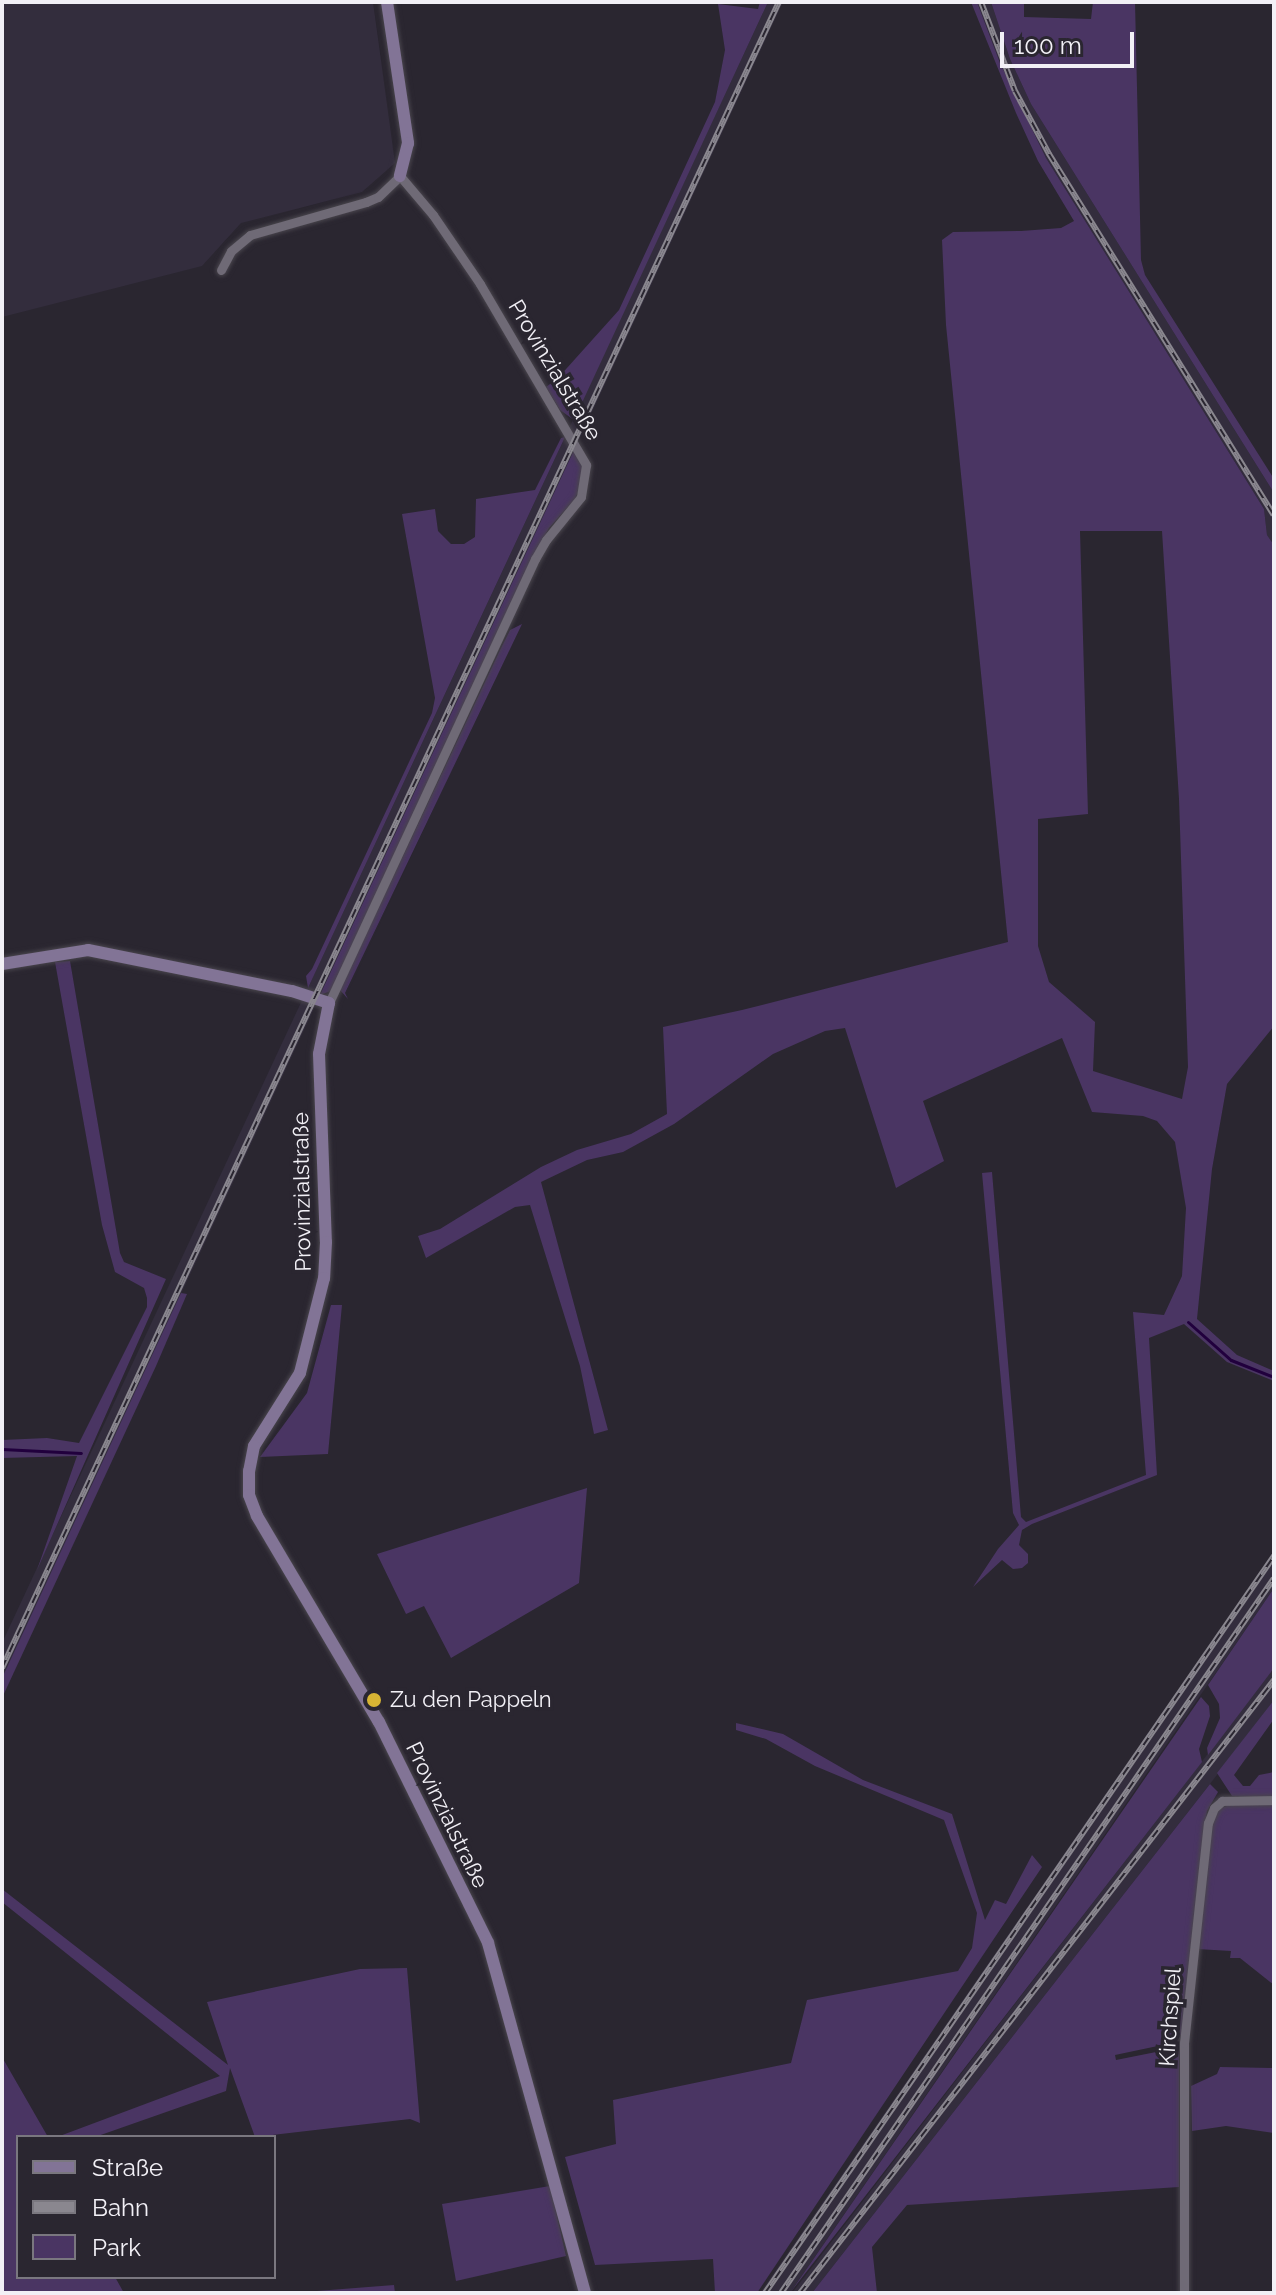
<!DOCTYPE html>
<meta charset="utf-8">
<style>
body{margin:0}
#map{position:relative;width:1276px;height:2295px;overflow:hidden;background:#2a2630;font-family:Raleway,sans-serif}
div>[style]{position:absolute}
.built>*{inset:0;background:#332d3d}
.green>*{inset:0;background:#4a3563}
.stream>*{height:3px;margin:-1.5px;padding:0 1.5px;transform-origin:1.5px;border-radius:1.5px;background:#21003d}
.roads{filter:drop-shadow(0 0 2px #49454d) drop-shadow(0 0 2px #49454d)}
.street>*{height:9px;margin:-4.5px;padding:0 4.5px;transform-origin:4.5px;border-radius:4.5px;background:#6f6a76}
.secondary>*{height:12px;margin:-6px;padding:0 6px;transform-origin:6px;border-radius:6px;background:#827496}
.rail>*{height:6px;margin-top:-3px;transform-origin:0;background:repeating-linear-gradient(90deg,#2a2630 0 9px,#8a878f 0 18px);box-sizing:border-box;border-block:2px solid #8a878f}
.dots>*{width:22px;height:22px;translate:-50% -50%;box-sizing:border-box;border:4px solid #2a2630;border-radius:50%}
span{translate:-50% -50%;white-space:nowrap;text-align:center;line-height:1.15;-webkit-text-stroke:7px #2a2630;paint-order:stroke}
.street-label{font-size:22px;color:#f2f0f6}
.poi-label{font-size:22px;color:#f2f0f6}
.left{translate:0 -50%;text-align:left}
.frame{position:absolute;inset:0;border:4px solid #f2f0f6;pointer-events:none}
.legend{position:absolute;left:16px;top:2135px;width:260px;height:144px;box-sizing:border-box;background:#2a2630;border:2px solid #7a777f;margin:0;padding:10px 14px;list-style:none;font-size:24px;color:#f2f0f6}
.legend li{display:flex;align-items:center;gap:16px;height:40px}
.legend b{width:40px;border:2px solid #7a777f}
.scale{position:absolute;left:1000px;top:32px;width:134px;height:36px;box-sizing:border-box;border:4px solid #f2f0f6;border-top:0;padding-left:10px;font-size:24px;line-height:28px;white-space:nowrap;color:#f2f0f6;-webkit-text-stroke:6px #2a2630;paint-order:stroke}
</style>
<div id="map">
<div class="built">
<i style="clip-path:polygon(2px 2px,373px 2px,395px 163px,362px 192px,241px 223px,202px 266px,2px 317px)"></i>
<i style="clip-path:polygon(768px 2px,783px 2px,2px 1678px,2px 1643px)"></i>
<i style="clip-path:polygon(977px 2px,991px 2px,1010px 59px,1031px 104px,1274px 493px,1274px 545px,1267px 535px,1264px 509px,1046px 158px,1000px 63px)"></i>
<i style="clip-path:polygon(1274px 1551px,1274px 1588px,790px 2293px,760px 2293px)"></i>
<i style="clip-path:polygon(1274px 1668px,1274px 1700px,1210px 1784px,812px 2293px,792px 2293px)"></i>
</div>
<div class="green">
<i style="clip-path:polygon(760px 2px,768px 2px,574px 420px,560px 410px,546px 387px,558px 378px,619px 310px,715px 102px,725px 50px,718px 4px,758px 9px)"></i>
<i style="clip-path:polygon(evenodd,971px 2px,977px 2px,1000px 63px,1046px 158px,1264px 509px,1267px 535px,1274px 545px,1274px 1026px,1227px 1084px,1212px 1169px,1197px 1319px,1237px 1355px,1274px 1371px,1274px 1381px,1227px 1362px,1184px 1324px,1149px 1338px,1157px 1475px,1032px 1524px,1022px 1530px,1019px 1545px,1028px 1554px,1028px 1563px,1022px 1568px,1013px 1569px,1002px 1560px,973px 1587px,998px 1549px,1019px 1525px,1013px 1513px,982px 1173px,992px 1172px,1021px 1517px,1026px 1522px,1146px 1475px,1133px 1312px,1164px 1315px,1182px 1276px,1186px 1208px,1175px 1142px,1157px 1121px,1143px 1116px,1092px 1112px,1062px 1038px,923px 1101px,944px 1161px,896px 1188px,845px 1028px,825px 1031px,773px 1054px,674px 1124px,623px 1152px,587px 1160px,541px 1182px,608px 1430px,594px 1434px,580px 1366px,530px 1205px,515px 1207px,426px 1258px,418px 1236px,440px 1229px,541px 1167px,577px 1150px,631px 1134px,667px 1114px,663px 1027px,742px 1010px,1008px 942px,946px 325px,942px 240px,953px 232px,1021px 231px,1061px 228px,1074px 221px,1038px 161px,1016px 113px,971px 2px,1080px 531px,1162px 531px,1179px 799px,1188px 1067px,1182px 1099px,1093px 1071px,1095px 1022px,1049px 982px,1038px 946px,1038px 819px,1088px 814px,1080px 531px)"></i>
<i style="clip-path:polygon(991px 2px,1024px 2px,1024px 17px,1091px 19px,1093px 2px,1135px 2px,1141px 260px,1145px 275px,1274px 479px,1274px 493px,1031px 104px,1010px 59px)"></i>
<i style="clip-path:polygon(565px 437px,444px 696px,308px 988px,306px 976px,312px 969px,432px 713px,435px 698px,402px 514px,435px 509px,438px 531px,451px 544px,464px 544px,475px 537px,476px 499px,535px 490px,561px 438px)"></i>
<i style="clip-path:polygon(575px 448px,582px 465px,582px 485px,574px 500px,549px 528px,529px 564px,331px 991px,320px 995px)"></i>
<i style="clip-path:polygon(522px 624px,345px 993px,348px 999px,340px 990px,500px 650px,510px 630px)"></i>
<i style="clip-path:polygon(70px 961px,120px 1253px,124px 1262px,166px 1279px,37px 1570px,77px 1456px,2px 1458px,2px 1440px,47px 1438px,79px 1443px,147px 1307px,147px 1298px,144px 1288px,115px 1272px,102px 1225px,55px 962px)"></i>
<i style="clip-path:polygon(181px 1293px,187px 1294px,156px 1366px,2px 1698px,2px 1678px)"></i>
<i style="clip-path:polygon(331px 1305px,342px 1305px,328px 1454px,260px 1457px,307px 1393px)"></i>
<i style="clip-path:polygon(587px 1488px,579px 1583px,451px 1658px,424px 1606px,406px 1614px,377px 1554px)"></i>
<i style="clip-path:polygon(1274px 1588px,1274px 1668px,1208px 1755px,1207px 1748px,1220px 1718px,1219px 1704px,1208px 1685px)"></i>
<i style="clip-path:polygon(1201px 1697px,1209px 1706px,1210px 1716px,1199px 1749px,1202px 1762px,790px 2293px)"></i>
<i style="clip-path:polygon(1274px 1700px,1274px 1719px,1234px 1775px,1243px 1786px,1250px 1786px,1259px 1775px,1274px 1772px,1274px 1797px,1232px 1796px,1217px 1773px)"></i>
<i style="clip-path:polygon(736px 1723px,783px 1734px,863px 1780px,952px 1814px,985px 1920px,995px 1900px,1006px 1904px,1032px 1855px,1042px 1867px,757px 2293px,715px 2293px,713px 2259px,595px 2265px,565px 2157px,616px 2144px,613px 2100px,791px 2063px,807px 2000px,958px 1971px,972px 1948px,977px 1913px,944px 1820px,815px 1766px,766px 1739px,736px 1730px)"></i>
<i style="clip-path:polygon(1210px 1784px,1218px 1792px,1207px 1811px,1204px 1829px,1182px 2034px,1172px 2043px,1115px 2055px,1116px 2060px,1171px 2049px,1179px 2051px,1179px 2187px,907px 2205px,872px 2247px,877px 2293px,812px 2293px)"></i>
<i style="clip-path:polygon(1274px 1803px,1274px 1985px,1240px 1958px,1230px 1958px,1231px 1951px,1197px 1949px,1212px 1824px,1220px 1808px,1234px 1804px)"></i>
<i style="clip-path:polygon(2px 1889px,228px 2065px,207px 2002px,360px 1969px,407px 1968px,420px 2123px,410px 2119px,255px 2137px,230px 2068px,226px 2091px,95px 2137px,57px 2137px,220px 2076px,2px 1902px)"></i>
<i style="clip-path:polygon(2px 2057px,48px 2137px,18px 2137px,18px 2277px,115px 2277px,124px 2293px,2px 2293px)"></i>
<i style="clip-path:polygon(1220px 2067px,1274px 2068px,1274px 2133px,1226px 2126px,1192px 2131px,1191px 2086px,1217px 2074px)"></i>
<i style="clip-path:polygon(550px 2186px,566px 2256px,456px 2281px,442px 2204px)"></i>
<i style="clip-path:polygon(394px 2285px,395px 2293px,291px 2293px)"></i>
</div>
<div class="stream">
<i style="left:1188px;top:1322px;width:57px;rotate:41.5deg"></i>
<i style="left:1231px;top:1360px;width:46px;rotate:21.6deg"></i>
<i style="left:2px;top:1449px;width:79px;rotate:2.9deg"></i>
</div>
<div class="roads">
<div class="street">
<i style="left:221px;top:270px;width:21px;rotate:-62deg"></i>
<i style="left:231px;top:251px;width:25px;rotate:-40deg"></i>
<i style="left:250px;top:235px;width:121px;rotate:-15.9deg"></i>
<i style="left:366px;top:202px;width:13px;rotate:-23deg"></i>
<i style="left:378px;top:197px;width:30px;rotate:-44deg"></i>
<i style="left:400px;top:176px;width:51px;rotate:49.8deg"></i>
<i style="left:433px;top:215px;width:83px;rotate:55.7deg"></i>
<i style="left:480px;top:284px;width:210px;rotate:59.6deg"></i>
<i style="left:586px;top:465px;width:32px;rotate:99deg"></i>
<i style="left:581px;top:497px;width:55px;rotate:129.1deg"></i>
<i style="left:546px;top:540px;width:22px;rotate:120deg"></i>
<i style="left:535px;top:559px;width:489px;rotate:114.9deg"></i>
<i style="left:1184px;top:2293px;width:250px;rotate:-90deg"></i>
<i style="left:1184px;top:2043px;width:221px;rotate:-83.8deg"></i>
<i style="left:1208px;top:1823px;width:16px;rotate:-68deg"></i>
<i style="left:1214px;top:1808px;width:11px;rotate:-41deg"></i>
<i style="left:1222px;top:1801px;width:52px;rotate:-1.1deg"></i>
</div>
<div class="secondary">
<i style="left:387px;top:2px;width:143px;rotate:81.5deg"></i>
<i style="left:408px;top:143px;width:34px;rotate:104deg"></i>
<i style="left:2px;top:964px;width:87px;rotate:-9.2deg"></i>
<i style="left:88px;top:950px;width:208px;rotate:11.4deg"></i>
<i style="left:292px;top:991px;width:39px;rotate:18deg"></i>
<i style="left:329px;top:1003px;width:52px;rotate:101.1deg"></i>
<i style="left:319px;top:1054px;width:188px;rotate:87.9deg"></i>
<i style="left:326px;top:1242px;width:36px;rotate:93deg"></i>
<i style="left:324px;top:1278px;width:98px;rotate:104.2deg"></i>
<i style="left:300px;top:1373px;width:86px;rotate:122.2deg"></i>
<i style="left:254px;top:1446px;width:25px;rotate:101deg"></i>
<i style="left:249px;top:1471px;width:24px;rotate:90deg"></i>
<i style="left:249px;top:1495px;width:22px;rotate:69deg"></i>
<i style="left:257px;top:1516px;width:239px;rotate:59.4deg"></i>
<i style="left:379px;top:1722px;width:246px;rotate:63.7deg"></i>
<i style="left:488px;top:1943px;width:363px;rotate:74.5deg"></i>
</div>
</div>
<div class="rail">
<i style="left:981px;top:2px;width:95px;rotate:69.1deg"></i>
<i style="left:1015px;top:91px;width:72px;rotate:61.6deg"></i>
<i style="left:1049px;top:154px;width:425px;rotate:58.1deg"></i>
<i style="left:2px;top:1668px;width:1838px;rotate:-65deg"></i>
<i style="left:765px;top:2293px;width:896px;rotate:-55.37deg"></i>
<i style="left:781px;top:2293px;width:868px;rotate:-55.41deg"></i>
<i style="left:800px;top:2293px;width:775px;rotate:-52.29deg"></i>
</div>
<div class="dots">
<i style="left:374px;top:1700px;background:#d7b434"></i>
</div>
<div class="street-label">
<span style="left:555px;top:370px;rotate:59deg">Provinzialstraße</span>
<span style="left:302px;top:1192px;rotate:-91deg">Provinzialstraße</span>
<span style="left:447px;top:1815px;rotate:64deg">Provinzialstraße</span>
<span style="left:1170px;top:2017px;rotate:-86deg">Kirchspiel</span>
</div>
<div class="poi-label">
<span class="left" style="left:390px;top:1700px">Zu den Pappeln</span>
</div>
<div class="frame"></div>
<ul class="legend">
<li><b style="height:10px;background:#827496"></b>Straße</li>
<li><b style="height:10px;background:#8a878f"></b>Bahn</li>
<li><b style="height:22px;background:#4a3563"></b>Park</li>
</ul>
<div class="scale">100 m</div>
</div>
